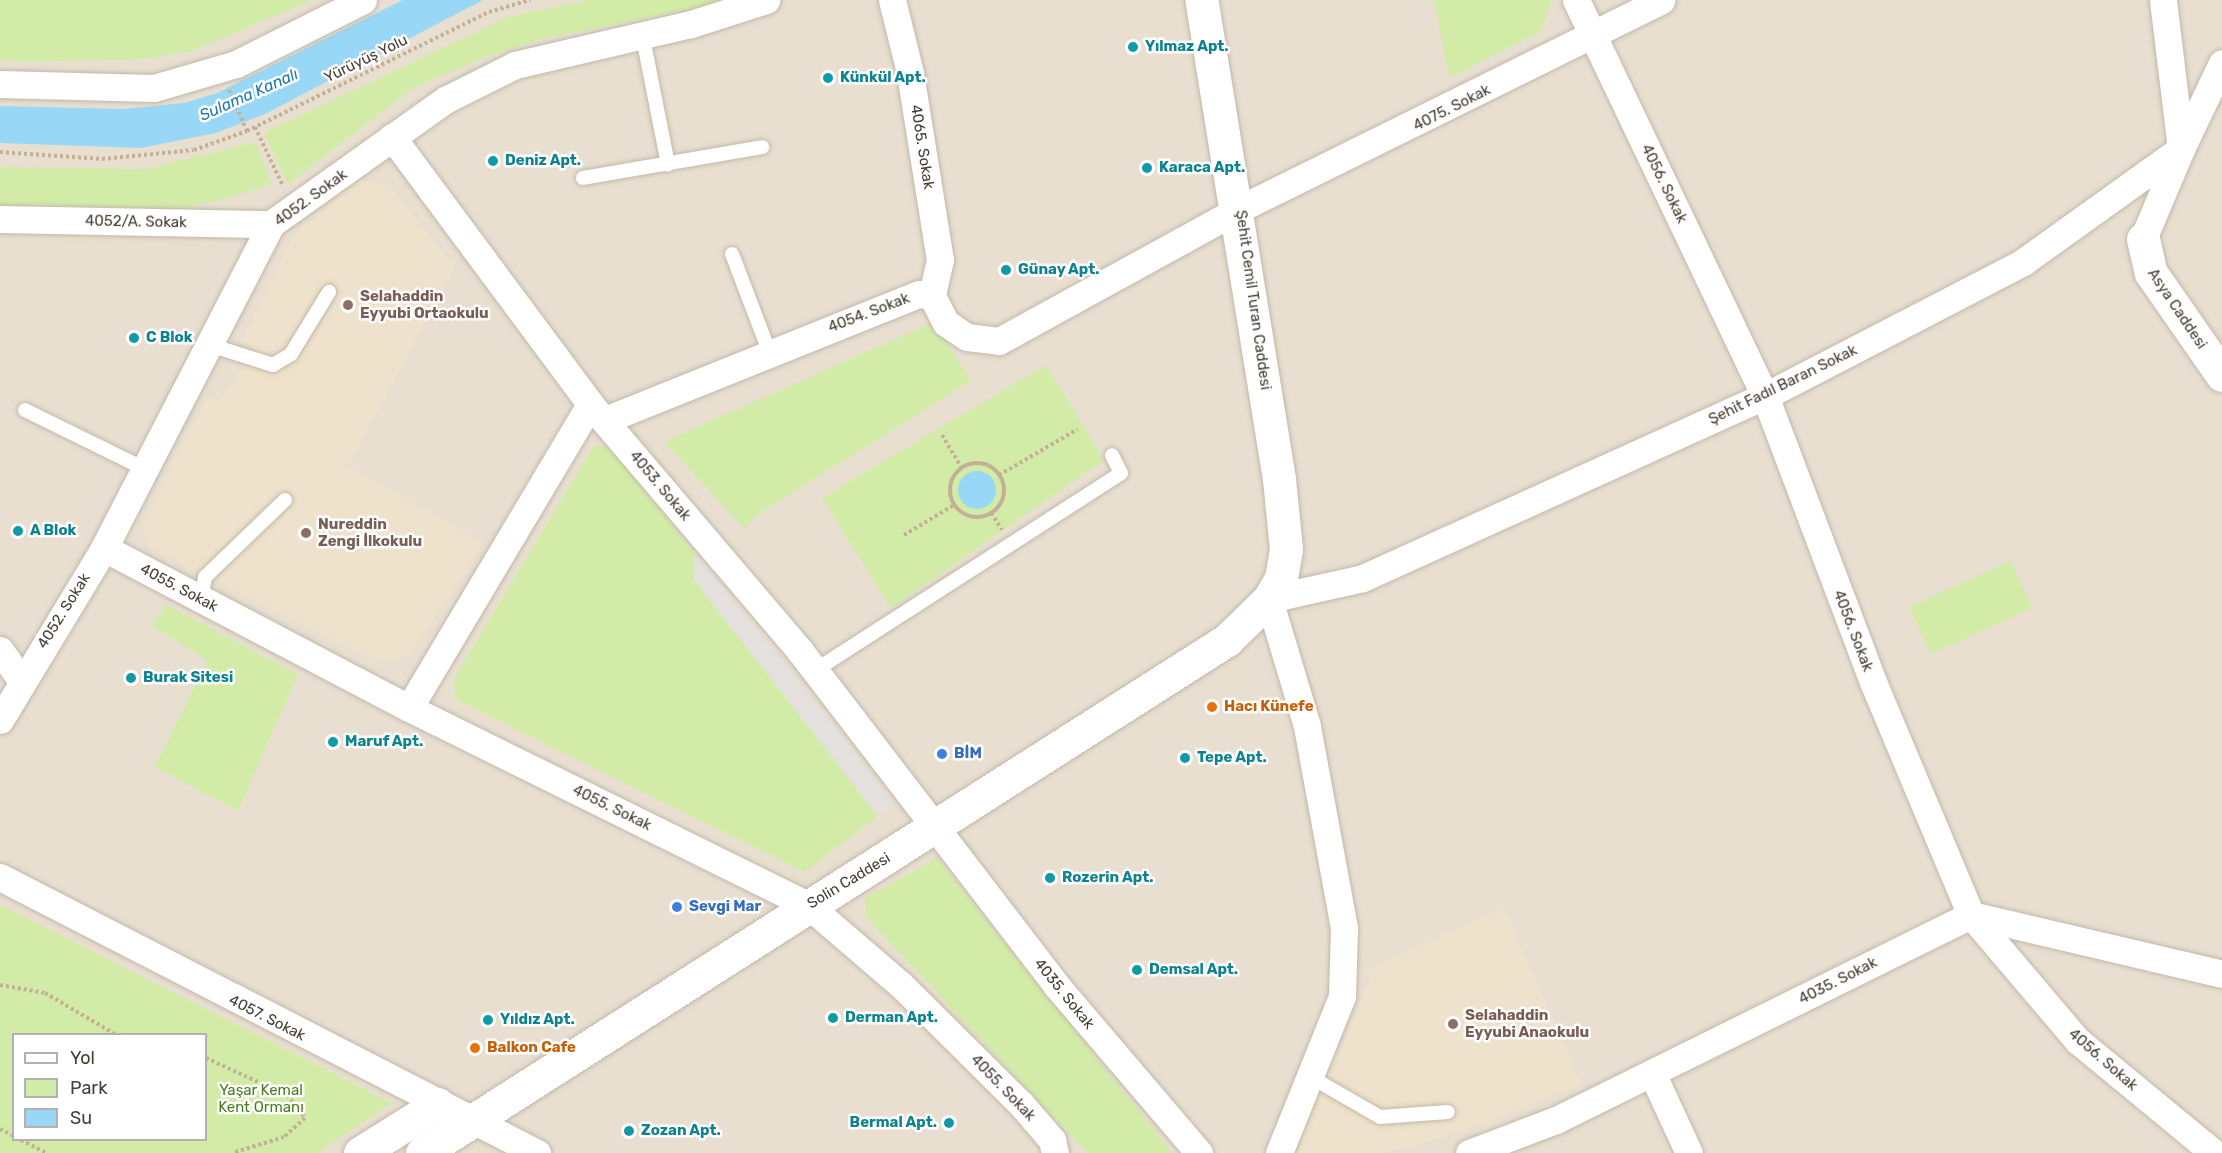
<!DOCTYPE html>
<meta charset="utf-8">
<style>
body{margin:0}
#map{position:relative;width:2222px;height:1153px;overflow:hidden;background:#f4eee3;font-family:Rubik,sans-serif}
div>[style]{position:absolute}
.residential>*{inset:0;background:#e8dfd1}
.education>*{inset:0;background:#eee2cc}
.green>*{inset:0;background:#d2eca8}
.parking>*{inset:0;background:#e4e0dd}
.water>*{inset:0;background:#99d7f7}
.round{border-radius:50%}
.path>*{height:4px;margin-top:-2px;transform-origin:0;background:repeating-linear-gradient(90deg,#c3b095 0 3px,transparent 0 6px)}
.path>.ring{margin:-2px;padding:0;box-sizing:content-box;background:none;border:4px solid #c3b095;border-radius:50%}
.roads{filter:drop-shadow(0 0 2px #c3b8a8) drop-shadow(0 0 2px #c3b8a8)}
.service>*{height:14px;margin:-7px;padding:0 7px;transform-origin:7px;border-radius:7px;background:#fff}
.minor>*{height:27px;margin:-13.5px;padding:0 13.5px;transform-origin:13.5px;border-radius:13.5px;background:#fff}
.tertiary>*{height:33px;margin:-16.5px;padding:0 16.5px;transform-origin:16.5px;border-radius:16.5px;background:#fff}
.dots>*{width:16px;height:16px;translate:-50% -50%;box-sizing:border-box;border:3px solid #fff;border-radius:50%}
span{translate:-50% -50%;white-space:nowrap;text-align:center;line-height:1.15;-webkit-text-stroke:5px #fff;paint-order:stroke}
.culture-label{font-size:15px;color:#0d838f;font-weight:700}
.left{translate:0 -50%;text-align:left}
.right{translate:-100% -50%;text-align:right}
.street-label{font-size:15px;color:#463d33}
.education-label{font-size:15px;color:#785e54;font-weight:700}
.food-label{font-size:15px;color:#c56008;font-weight:700}
.shop-label{font-size:15px;color:#366cbe;font-weight:700}
.park-label{font-size:15px;color:#4a7d21}
.water-label{font-size:16px;color:#2179ab;font-style:italic}
.legend{position:absolute;left:12px;top:1033px;width:195px;height:108px;box-sizing:border-box;background:#fff;border:2px solid #b5b1ad;margin:0;padding:8px 10px;list-style:none;font-size:18px;color:#463d33}
.legend li{display:flex;align-items:center;gap:12px;height:30px}
.legend b{width:30px;border:2px solid #b5b1ad}
</style>
<div id="map">
<div class="residential">
<i style="clip-path:polygon(evenodd,0 0,2222px 0,2222px 1153px,0 1153px,0 0,14px 1034px,206px 1034px,206px 1140px,14px 1140px,14px 1034px)"></i>
</div>
<div class="education">
<i style="clip-path:polygon(357px 179px,389px 186px,455px 268px,348px 466px,484px 543px,410px 654px,382px 663px,150px 548px,142px 522px,207px 399px,221px 400px,255px 348px,242px 341px,293px 237px)"></i>
<i style="clip-path:polygon(1504px 908px,1581px 1084px,1458px 1133px,1383px 1153px,1293px 1153px,1370px 980px,1367px 970px)"></i>
</div>
<div class="green">
<i style="clip-path:polygon(0 0,312px 0,192px 51px,142px 59px,25px 62px,0 60px)"></i>
<i style="clip-path:polygon(589px 0,733px 0,542px 39px,486px 57px,413px 88px,288px 184px,264px 133px,508px 17px)"></i>
<i style="clip-path:polygon(1434px 0,1550px 0,1551px 2px,1541px 31px,1449px 78px)"></i>
<i style="clip-path:polygon(256px 142px,271px 184px,229px 198px,174px 210px,0 206px,0 167px,146px 169px)"></i>
<i style="clip-path:polygon(934px 322px,971px 381px,755px 516px,745px 529px,664px 442px)"></i>
<i style="clip-path:polygon(1046px 365px,1104px 460px,891px 608px,822px 498px)"></i>
<i style="clip-path:polygon(595px 444px,611px 450px,695px 553px,694px 580px,878px 816px,805px 872px,457px 700px,453px 680px)"></i>
<i style="clip-path:polygon(2011px 561px,2032px 608px,1931px 654px,1909px 607px)"></i>
<i style="clip-path:polygon(166px 605px,298px 674px,238px 811px,155px 767px,208px 661px,152px 626px)"></i>
<i style="clip-path:polygon(937px 858px,1172px 1153px,1087px 1153px,866px 917px,865px 898px)"></i>
<i style="clip-path:polygon(evenodd,0 905px,392px 1103px,317px 1153px,0 1153px,0 905px,14px 1034px,206px 1034px,206px 1140px,14px 1140px,14px 1034px)"></i>
</div>
<div class="parking">
<i style="clip-path:polygon(695px 553px,895px 802px,878px 816px,694px 580px)"></i>
</div>
<div class="water">
<i style="clip-path:polygon(403px 0,483px 0,265px 114px,216px 133px,141px 148px,0 143px,0 106px,123px 109px,184px 103px,217px 93px)"></i>
<i class="round" style="left:958px;top:471px;width:38px;height:38px"></i>
</div>
<div class="path">
<i style="left:229px;top:90px;width:45px;rotate:66.3deg"></i>
<i style="left:255px;top:127px;width:63px;rotate:64.7deg"></i>
<i style="left:0;top:152px;width:102px;rotate:3.9deg"></i>
<i style="left:102px;top:159px;width:92px;rotate:-5.6deg"></i>
<i style="left:194px;top:150px;width:56px;rotate:-19.7deg"></i>
<i style="left:247px;top:131px;width:270px;rotate:-26.2deg"></i>
<i style="left:489px;top:12px;width:43px;rotate:-16.3deg"></i>
<i style="left:942px;top:435px;width:39px;rotate:59deg"></i>
<i class="ring" style="left:950px;top:463px;width:50px;height:50px"></i>
<i style="left:999px;top:475px;width:91px;rotate:-30.2deg"></i>
<i style="left:991px;top:513px;width:20px;rotate:57deg"></i>
<i style="left:904px;top:535px;width:58px;rotate:-31deg"></i>
<i style="left:0;top:985px;width:46px;rotate:10.1deg"></i>
<i style="left:45px;top:993px;width:81px;rotate:30.4deg"></i>
<i style="left:206px;top:1058px;width:89px;rotate:24.6deg"></i>
<i style="left:287px;top:1095px;width:29px;rotate:52deg"></i>
<i style="left:305px;top:1118px;width:28px;rotate:138deg"></i>
<i style="left:284px;top:1137px;width:54px;rotate:162.9deg"></i>
<i style="left:0;top:1129px;width:16px;rotate:27deg"></i>
<i style="left:21px;top:1140px;width:29px;rotate:27deg"></i>
</div>
<div class="roads">
<div class="service">
<i style="left:642px;top:33px;width:134px;rotate:78.8deg"></i>
<i style="left:583px;top:178px;width:182px;rotate:-9.8deg"></i>
<i style="left:732px;top:254px;width:104px;rotate:69.1deg"></i>
<i style="left:210px;top:345px;width:66px;rotate:17.6deg"></i>
<i style="left:273px;top:365px;width:21px;rotate:-31deg"></i>
<i style="left:291px;top:354px;width:73px;rotate:-58.5deg"></i>
<i style="left:25px;top:410px;width:134px;rotate:26.2deg"></i>
<i style="left:201px;top:600px;width:23px;rotate:-80deg"></i>
<i style="left:205px;top:577px;width:111px;rotate:-43.9deg"></i>
<i style="left:814px;top:671px;width:365px;rotate:-32.8deg"></i>
<i style="left:1121px;top:473px;width:20px;rotate:-117deg"></i>
<i style="left:1309px;top:1076px;width:82px;rotate:30deg"></i>
<i style="left:1380px;top:1117px;width:68px;rotate:-4.2deg"></i>
</div>
<div class="minor">
<i style="left:892px;top:0;width:75px;rotate:76.1deg"></i>
<i style="left:910px;top:73px;width:189px;rotate:80.9deg"></i>
<i style="left:940px;top:260px;width:37px;rotate:103deg"></i>
<i style="left:1576px;top:0;width:439px;rotate:64.5deg"></i>
<i style="left:1765px;top:396px;width:306px;rotate:69.3deg"></i>
<i style="left:1873px;top:682px;width:253px;rotate:67.2deg"></i>
<i style="left:1971px;top:915px;width:165px;rotate:49.7deg"></i>
<i style="left:2078px;top:1041px;width:176px;rotate:39.5deg"></i>
<i style="left:0;top:84px;width:154px;rotate:1.5deg"></i>
<i style="left:154px;top:88px;width:85px;rotate:-16.3deg"></i>
<i style="left:236px;top:64px;width:142px;rotate:-26.7deg"></i>
<i style="left:392px;top:137px;width:332px;rotate:53.4deg"></i>
<i style="left:590px;top:404px;width:324px;rotate:49.6deg"></i>
<i style="left:800px;top:651px;width:421px;rotate:52.5deg"></i>
<i style="left:1056px;top:985px;width:221px;rotate:49.6deg"></i>
<i style="left:0;top:219px;width:271px;rotate:1.1deg"></i>
<i style="left:2143px;top:239px;width:98px;rotate:-67.1deg"></i>
<i style="left:2181px;top:149px;width:150px;rotate:-96.9deg"></i>
<i style="left:605px;top:420px;width:338px;rotate:-21.9deg"></i>
<i style="left:919px;top:294px;width:13px;rotate:9deg"></i>
<i style="left:932px;top:296px;width:30px;rotate:63deg"></i>
<i style="left:946px;top:323px;width:25px;rotate:34deg"></i>
<i style="left:967px;top:337px;width:32px;rotate:7deg"></i>
<i style="left:999px;top:341px;width:274px;rotate:-28.8deg"></i>
<i style="left:1239px;top:209px;width:471px;rotate:-26.3deg"></i>
<i style="left:104px;top:548px;width:344px;rotate:27.7deg"></i>
<i style="left:409px;top:708px;width:445px;rotate:26.3deg"></i>
<i style="left:808px;top:905px;width:121px;rotate:40.7deg"></i>
<i style="left:900px;top:984px;width:170px;rotate:44.8deg"></i>
<i style="left:1021px;top:1104px;width:48px;rotate:49.3deg"></i>
<i style="left:1052px;top:1140px;width:13px;rotate:77deg"></i>
<i style="left:0;top:650px;width:37px;rotate:55deg"></i>
<i style="left:409px;top:708px;width:354px;rotate:-59.2deg"></i>
<i style="left:0;top:720px;width:201px;rotate:-58.8deg"></i>
<i style="left:104px;top:548px;width:365px;rotate:-62.7deg"></i>
<i style="left:271px;top:224px;width:214px;rotate:-35.5deg"></i>
<i style="left:445px;top:100px;width:78px;rotate:-26.6deg"></i>
<i style="left:515px;top:65px;width:181px;rotate:-13.1deg"></i>
<i style="left:691px;top:24px;width:79px;rotate:-17.7deg"></i>
<i style="left:0;top:877px;width:604px;rotate:27.2deg"></i>
<i style="left:1652px;top:1073px;width:88px;rotate:65.2deg"></i>
<i style="left:1279px;top:1153px;width:169px;rotate:-68.1deg"></i>
<i style="left:1342px;top:996px;width:68px;rotate:-88.3deg"></i>
<i style="left:1344px;top:928px;width:205px;rotate:-100.4deg"></i>
<i style="left:1307px;top:726px;width:133px;rotate:-106.7deg"></i>
<i style="left:1269px;top:599px;width:96px;rotate:-12.6deg"></i>
<i style="left:1363px;top:578px;width:441px;rotate:-24.4deg"></i>
<i style="left:1765px;top:396px;width:291px;rotate:-27.4deg"></i>
<i style="left:2023px;top:262px;width:194px;rotate:-35.6deg"></i>
<i style="left:2181px;top:149px;width:95px;rotate:-64.5deg"></i>
<i style="left:1469px;top:1153px;width:93px;rotate:-20.8deg"></i>
<i style="left:1556px;top:1120px;width:463px;rotate:-26.3deg"></i>
<i style="left:1971px;top:915px;width:258px;rotate:13.2deg"></i>
</div>
<div class="tertiary">
<i style="left:2143px;top:239px;width:35px;rotate:77deg"></i>
<i style="left:2151px;top:273px;width:124px;rotate:55.2deg"></i>
<i style="left:360px;top:1153px;width:92px;rotate:-32.1deg"></i>
<i style="left:422px;top:1153px;width:955px;rotate:-32.51deg"></i>
<i style="left:1227px;top:640px;width:59px;rotate:-44.3deg"></i>
<i style="left:1269px;top:599px;width:24px;rotate:-60deg"></i>
<i style="left:1281px;top:578px;width:29px;rotate:-80deg"></i>
<i style="left:1286px;top:549px;width:70px;rotate:-95.7deg"></i>
<i style="left:1279px;top:479px;width:485px;rotate:-99.2deg"></i>
</div>
</div>
<div class="dots">
<i style="left:1133px;top:47px;background:#0f9aa8"></i>
<i style="left:828px;top:78px;background:#0f9aa8"></i>
<i style="left:493px;top:161px;background:#0f9aa8"></i>
<i style="left:1147px;top:168px;background:#0f9aa8"></i>
<i style="left:1006px;top:270px;background:#0f9aa8"></i>
<i style="left:348px;top:305px;background:#8d6e63"></i>
<i style="left:134px;top:338px;background:#0f9aa8"></i>
<i style="left:18px;top:531px;background:#0f9aa8"></i>
<i style="left:306px;top:533px;background:#8d6e63"></i>
<i style="left:131px;top:678px;background:#0f9aa8"></i>
<i style="left:1212px;top:707px;background:#e8710a"></i>
<i style="left:333px;top:742px;background:#0f9aa8"></i>
<i style="left:942px;top:754px;background:#3f7fe0"></i>
<i style="left:1185px;top:758px;background:#0f9aa8"></i>
<i style="left:1050px;top:878px;background:#0f9aa8"></i>
<i style="left:677px;top:907px;background:#3f7fe0"></i>
<i style="left:1137px;top:970px;background:#0f9aa8"></i>
<i style="left:833px;top:1018px;background:#0f9aa8"></i>
<i style="left:488px;top:1020px;background:#0f9aa8"></i>
<i style="left:1453px;top:1024px;background:#8d6e63"></i>
<i style="left:475px;top:1048px;background:#e8710a"></i>
<i style="left:949px;top:1123px;background:#0f9aa8"></i>
<i style="left:629px;top:1131px;background:#0f9aa8"></i>
</div>
<div class="culture-label">
<span class="left" style="left:1145px;top:47px">Yılmaz Apt.</span>
<span class="left" style="left:840px;top:78px">Künkül Apt.</span>
<span class="left" style="left:505px;top:161px">Deniz Apt.</span>
<span class="left" style="left:1159px;top:168px">Karaca Apt.</span>
<span class="left" style="left:1018px;top:270px">Günay Apt.</span>
<span class="left" style="left:146px;top:338px">C Blok</span>
<span class="left" style="left:30px;top:531px">A Blok</span>
<span class="left" style="left:143px;top:678px">Burak Sitesi</span>
<span class="left" style="left:345px;top:742px">Maruf Apt.</span>
<span class="left" style="left:1197px;top:758px">Tepe Apt.</span>
<span class="left" style="left:1062px;top:878px">Rozerin Apt.</span>
<span class="left" style="left:1149px;top:970px">Demsal Apt.</span>
<span class="left" style="left:845px;top:1018px">Derman Apt.</span>
<span class="left" style="left:500px;top:1020px">Yıldız Apt.</span>
<span class="right" style="left:937px;top:1123px">Bermal Apt.</span>
<span class="left" style="left:641px;top:1131px">Zozan Apt.</span>
</div>
<div class="street-label">
<span style="left:366px;top:59px;rotate:-26deg">Yürüyüş Yolu</span>
<span style="left:1452px;top:108px;rotate:-27deg">4075. Sokak</span>
<span style="left:922px;top:147px;rotate:81deg">4065. Sokak</span>
<span style="left:1664px;top:184px;rotate:64deg">4056. Sokak</span>
<span style="left:311px;top:198px;rotate:-36deg">4052. Sokak</span>
<span style="left:136px;top:222px;rotate:1deg">4052/A. Sokak</span>
<span style="left:1253px;top:300px;rotate:82deg">Şehit Cemil Turan Caddesi</span>
<span style="left:2177px;top:309px;rotate:56deg">Asya Caddesi</span>
<span style="left:869px;top:313px;rotate:-21deg">4054. Sokak</span>
<span style="left:1783px;top:385px;rotate:-26deg">Şehit Fadıl Baran Sokak</span>
<span style="left:660px;top:486px;rotate:50deg">4053. Sokak</span>
<span style="left:179px;top:588px;rotate:28deg">4055. Sokak</span>
<span style="left:64px;top:611px;rotate:-58deg">4052. Sokak</span>
<span style="left:1853px;top:631px;rotate:69deg">4056. Sokak</span>
<span style="left:612px;top:808px;rotate:26deg">4055. Sokak</span>
<span style="left:849px;top:881px;rotate:-31deg">Solin Caddesi</span>
<span style="left:1838px;top:981px;rotate:-27deg">4035. Sokak</span>
<span style="left:1064px;top:994px;rotate:51deg">4035. Sokak</span>
<span style="left:267px;top:1018px;rotate:27deg">4057. Sokak</span>
<span style="left:2103px;top:1060px;rotate:41deg">4056. Sokak</span>
<span style="left:1003px;top:1088px;rotate:46deg">4055. Sokak</span>
</div>
<div class="education-label">
<span class="left" style="left:360px;top:305px">Selahaddin<br>Eyyubi Ortaokulu</span>
<span class="left" style="left:318px;top:533px">Nureddin<br>Zengi İlkokulu</span>
<span class="left" style="left:1465px;top:1024px">Selahaddin<br>Eyyubi Anaokulu</span>
</div>
<div class="food-label">
<span class="left" style="left:1224px;top:707px">Hacı Künefe</span>
<span class="left" style="left:487px;top:1048px">Balkon Cafe</span>
</div>
<div class="shop-label">
<span class="left" style="left:954px;top:754px">BİM</span>
<span class="left" style="left:689px;top:907px">Sevgi Mar</span>
</div>
<div class="park-label">
<span style="left:261px;top:1099px">Yaşar Kemal<br>Kent Ormanı</span>
</div>
<div class="water-label">
<span style="left:249px;top:95px;rotate:-24deg">Sulama Kanalı</span>
</div>
<ul class="legend">
<li><b style="height:8px;background:#fff"></b>Yol</li>
<li><b style="height:16px;background:#d2eca8"></b>Park</li>
<li><b style="height:16px;background:#99d7f7"></b>Su</li>
</ul>
</div>
